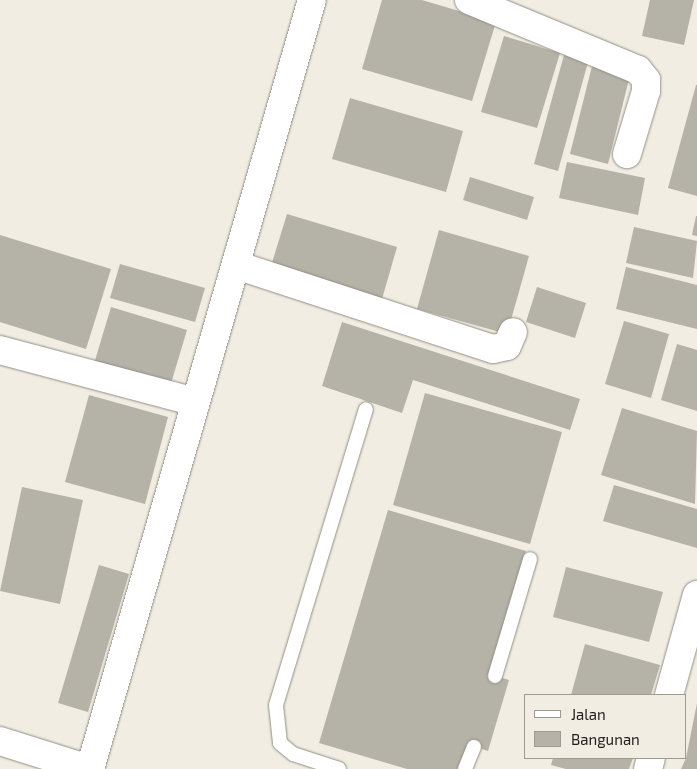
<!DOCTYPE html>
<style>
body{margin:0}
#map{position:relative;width:697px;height:769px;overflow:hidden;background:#f1ede3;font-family:"Exo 2",sans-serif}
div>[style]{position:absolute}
.building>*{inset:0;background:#b5b2a8}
.roads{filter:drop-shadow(0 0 1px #918e85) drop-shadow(0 0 1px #918e85)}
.service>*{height:14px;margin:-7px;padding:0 7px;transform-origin:7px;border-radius:7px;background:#fff}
.minor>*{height:28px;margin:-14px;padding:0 14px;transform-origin:14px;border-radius:14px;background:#fff}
.trunk>*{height:28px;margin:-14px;padding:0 14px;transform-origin:14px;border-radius:14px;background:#fff}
span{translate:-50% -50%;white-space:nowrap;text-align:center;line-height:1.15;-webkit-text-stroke:4.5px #f1ede3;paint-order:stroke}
.legend{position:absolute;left:524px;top:694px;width:162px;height:65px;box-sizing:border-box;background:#f1ede3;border:1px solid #9e9b94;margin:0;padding:6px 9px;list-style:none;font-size:15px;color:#22211d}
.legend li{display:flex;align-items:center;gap:10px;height:25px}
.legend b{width:25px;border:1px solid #9e9b94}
</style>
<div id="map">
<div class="building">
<i style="clip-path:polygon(382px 0,422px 0,496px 22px,472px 101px,362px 69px)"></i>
<i style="clip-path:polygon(650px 0,694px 0,684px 45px,642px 36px)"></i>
<i style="clip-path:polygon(504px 36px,560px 53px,537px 128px,481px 112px)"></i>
<i style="clip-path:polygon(564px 55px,588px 62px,558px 171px,534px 164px)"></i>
<i style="clip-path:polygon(593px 62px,631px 71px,608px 164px,570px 154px)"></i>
<i style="clip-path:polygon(696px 85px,697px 85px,697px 196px,668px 188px)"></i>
<i style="clip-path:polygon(350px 98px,463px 131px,446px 192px,332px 159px)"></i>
<i style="clip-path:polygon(567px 162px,645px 178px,638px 215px,559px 198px)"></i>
<i style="clip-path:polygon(470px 177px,534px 197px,527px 220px,463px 200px)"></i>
<i style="clip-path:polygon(287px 214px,397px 247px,382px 299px,271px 266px)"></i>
<i style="clip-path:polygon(696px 216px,697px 216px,697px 236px,692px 235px)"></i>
<i style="clip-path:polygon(634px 227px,697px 241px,693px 278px,626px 263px)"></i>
<i style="clip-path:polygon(439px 230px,529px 256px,507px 334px,417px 309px)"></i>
<i style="clip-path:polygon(0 235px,111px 269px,86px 349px,0 322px)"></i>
<i style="clip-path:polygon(120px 264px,205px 288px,195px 322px,110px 298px)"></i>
<i style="clip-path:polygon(626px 267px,697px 285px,697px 329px,616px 309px)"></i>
<i style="clip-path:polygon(537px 287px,586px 303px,575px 338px,526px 322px)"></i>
<i style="clip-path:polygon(111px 307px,187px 330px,169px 390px,93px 367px)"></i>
<i style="clip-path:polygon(624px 321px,669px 334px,651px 398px,605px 384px)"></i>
<i style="clip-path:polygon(342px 322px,580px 399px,570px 430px,413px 380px,402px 413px,322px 386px)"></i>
<i style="clip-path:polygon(677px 344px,697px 350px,697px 411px,661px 400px)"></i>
<i style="clip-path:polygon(425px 393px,562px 432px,530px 544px,393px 505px)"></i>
<i style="clip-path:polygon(89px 395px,168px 417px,145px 504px,65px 482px)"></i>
<i style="clip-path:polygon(622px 408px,697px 431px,695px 504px,601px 475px)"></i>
<i style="clip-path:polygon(614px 485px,697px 509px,697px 548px,603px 521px)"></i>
<i style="clip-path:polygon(22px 487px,83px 500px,60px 604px,0 591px)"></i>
<i style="clip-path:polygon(388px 510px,526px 551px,489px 674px,509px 680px,488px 751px,467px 744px,460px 769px,407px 769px,319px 743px)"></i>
<i style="clip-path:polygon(99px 565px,129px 574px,88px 712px,58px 703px)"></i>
<i style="clip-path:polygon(566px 567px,663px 592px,649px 642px,553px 617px)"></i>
<i style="clip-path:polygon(585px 644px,660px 665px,651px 695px,571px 695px)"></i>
<i style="clip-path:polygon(697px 703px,697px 769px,681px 769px,686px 758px)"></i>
<i style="clip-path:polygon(553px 758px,633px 758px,629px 769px,566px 769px,551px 765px)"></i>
</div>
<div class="roads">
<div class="service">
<i style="left:495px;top:676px;width:122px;rotate:-73.3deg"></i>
<i style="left:339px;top:769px;width:48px;rotate:-161.9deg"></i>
<i style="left:293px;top:754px;width:17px;rotate:-140deg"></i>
<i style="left:280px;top:743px;width:38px;rotate:-96deg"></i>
<i style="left:276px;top:705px;width:309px;rotate:-73.1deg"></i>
<i style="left:465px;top:769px;width:24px;rotate:-68deg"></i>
</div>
<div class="minor">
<i style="left:469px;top:0;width:183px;rotate:22.5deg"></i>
<i style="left:638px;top:70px;width:13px;rotate:51deg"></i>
<i style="left:646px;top:80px;width:11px;rotate:90deg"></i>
<i style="left:646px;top:91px;width:66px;rotate:106.8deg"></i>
<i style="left:239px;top:266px;width:267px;rotate:18.1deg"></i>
<i style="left:493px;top:349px;width:14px;rotate:-12deg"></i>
<i style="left:507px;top:346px;width:15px;rotate:-67deg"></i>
<i style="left:0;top:350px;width:202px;rotate:14.9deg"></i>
<i style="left:669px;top:695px;width:104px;rotate:-74.4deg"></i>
<i style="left:90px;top:769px;width:800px;rotate:-73.9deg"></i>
<i style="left:648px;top:769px;width:11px;rotate:-75deg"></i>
</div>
<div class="trunk">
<i style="left:0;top:741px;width:93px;rotate:17.5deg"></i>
</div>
</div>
<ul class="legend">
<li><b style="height:6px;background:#fff"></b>Jalan</li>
<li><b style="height:14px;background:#b5b2a8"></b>Bangunan</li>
</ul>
</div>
